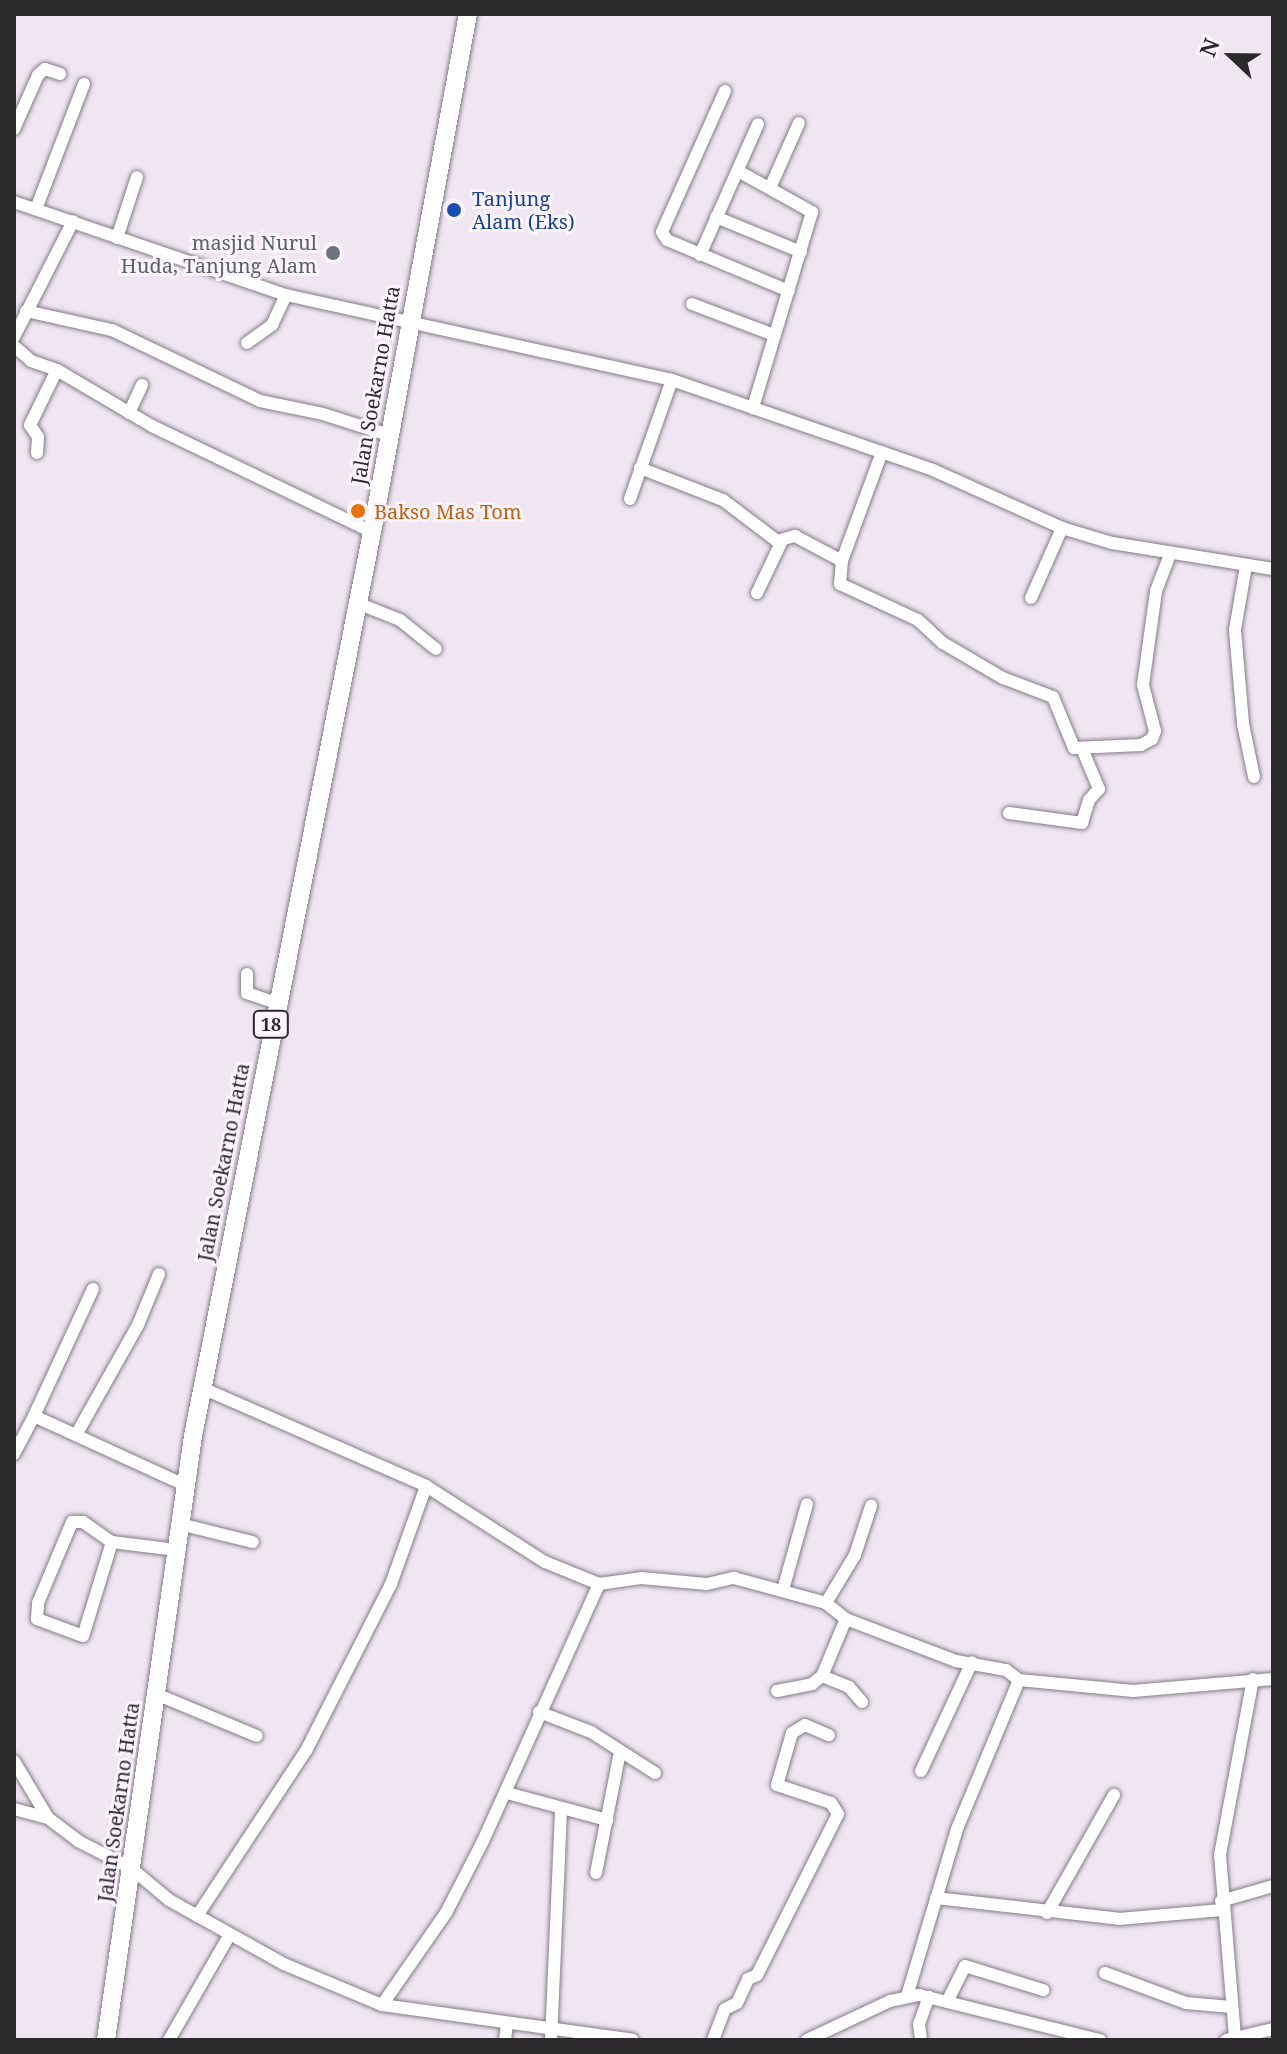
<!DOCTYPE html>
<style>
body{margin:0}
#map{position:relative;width:1287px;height:2054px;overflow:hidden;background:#efe6f2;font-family:"Noto Serif",serif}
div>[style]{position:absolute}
.roads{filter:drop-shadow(0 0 2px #837c87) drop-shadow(0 0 2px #837c87)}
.minor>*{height:12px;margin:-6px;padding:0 6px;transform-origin:6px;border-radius:6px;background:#fff}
.highway>*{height:18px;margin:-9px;padding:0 9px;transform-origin:9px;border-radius:9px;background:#fff}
.dots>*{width:22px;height:22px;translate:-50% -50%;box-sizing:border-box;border:4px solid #fbf4fe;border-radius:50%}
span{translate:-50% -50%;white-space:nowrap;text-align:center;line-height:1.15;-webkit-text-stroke:6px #fbf4fe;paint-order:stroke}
.shield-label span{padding:2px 6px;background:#fbf4fe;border:2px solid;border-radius:6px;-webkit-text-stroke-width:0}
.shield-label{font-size:18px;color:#2c292d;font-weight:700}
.transit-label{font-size:20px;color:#164399}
.left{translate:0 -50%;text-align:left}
.worship-label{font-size:20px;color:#5b616d}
.right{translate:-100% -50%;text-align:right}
.street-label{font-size:20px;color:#2c292d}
.food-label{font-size:20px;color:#c56008}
.frame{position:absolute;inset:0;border:16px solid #2c292d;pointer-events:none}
.north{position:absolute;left:1191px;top:16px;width:80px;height:80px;-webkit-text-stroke:6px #fbf4fe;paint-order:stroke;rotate:292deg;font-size:22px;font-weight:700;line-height:32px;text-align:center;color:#2c292d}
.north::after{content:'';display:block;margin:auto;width:28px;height:36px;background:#2c292d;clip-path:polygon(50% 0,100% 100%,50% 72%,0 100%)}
</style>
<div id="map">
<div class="roads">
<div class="minor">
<i style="left:725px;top:91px;width:154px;rotate:114.1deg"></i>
<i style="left:662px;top:232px;width:9px;rotate:58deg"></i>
<i style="left:667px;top:240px;width:132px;rotate:22.7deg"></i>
<i style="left:14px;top:129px;width:59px;rotate:-66deg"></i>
<i style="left:38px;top:75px;width:9px;rotate:-41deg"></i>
<i style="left:45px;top:69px;width:16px;rotate:18deg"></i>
<i style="left:738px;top:171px;width:85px;rotate:29deg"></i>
<i style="left:812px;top:212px;width:205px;rotate:106.8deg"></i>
<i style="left:770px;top:188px;width:71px;rotate:-66deg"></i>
<i style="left:14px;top:202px;width:287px;rotate:18.9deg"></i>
<i style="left:286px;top:295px;width:395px;rotate:12.4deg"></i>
<i style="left:672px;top:380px;width:276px;rotate:19deg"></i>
<i style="left:933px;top:470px;width:141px;rotate:24.2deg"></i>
<i style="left:1062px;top:528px;width:52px;rotate:16.7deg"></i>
<i style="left:1112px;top:543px;width:163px;rotate:9.2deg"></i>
<i style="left:36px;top:209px;width:134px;rotate:-69deg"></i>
<i style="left:716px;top:217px;width:92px;rotate:22.4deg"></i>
<i style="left:117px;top:238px;width:64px;rotate:-71.8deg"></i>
<i style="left:700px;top:255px;width:143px;rotate:-66.1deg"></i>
<i style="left:692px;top:304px;width:88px;rotate:20.7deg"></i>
<i style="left:26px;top:311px;width:88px;rotate:12.5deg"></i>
<i style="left:112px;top:330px;width:164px;rotate:25.6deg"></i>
<i style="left:260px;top:401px;width:64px;rotate:11.7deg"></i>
<i style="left:323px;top:414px;width:69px;rotate:17.7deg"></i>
<i style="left:14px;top:337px;width:130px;rotate:-63deg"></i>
<i style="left:247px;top:343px;width:31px;rotate:-36deg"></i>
<i style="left:272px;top:325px;width:33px;rotate:-65deg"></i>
<i style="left:14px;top:346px;width:23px;rotate:41deg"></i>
<i style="left:31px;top:361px;width:28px;rotate:19deg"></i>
<i style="left:57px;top:370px;width:110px;rotate:30.5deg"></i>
<i style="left:152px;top:426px;width:244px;rotate:25.7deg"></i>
<i style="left:129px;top:413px;width:31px;rotate:-65deg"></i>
<i style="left:882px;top:452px;width:116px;rotate:110.2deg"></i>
<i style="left:842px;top:561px;width:23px;rotate:95deg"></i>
<i style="left:840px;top:584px;width:86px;rotate:24.8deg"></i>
<i style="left:918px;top:620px;width:34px;rotate:43deg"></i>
<i style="left:943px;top:643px;width:69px;rotate:30.3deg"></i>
<i style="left:1003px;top:678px;width:53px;rotate:20.8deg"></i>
<i style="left:1053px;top:697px;width:55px;rotate:67.6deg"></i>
<i style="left:1074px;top:748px;width:67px;rotate:-2.6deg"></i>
<i style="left:1141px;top:745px;width:13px;rotate:-29deg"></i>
<i style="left:1152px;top:739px;width:9px;rotate:-69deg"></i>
<i style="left:1155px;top:731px;width:48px;rotate:-104.6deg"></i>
<i style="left:1143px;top:685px;width:95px;rotate:-82.1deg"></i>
<i style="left:1156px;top:591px;width:39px;rotate:-69deg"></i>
<i style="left:37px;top:453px;width:16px;rotate:-86deg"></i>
<i style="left:38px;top:437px;width:14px;rotate:-124deg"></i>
<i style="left:30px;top:425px;width:61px;rotate:-63.9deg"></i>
<i style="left:640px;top:468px;width:89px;rotate:21.1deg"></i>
<i style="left:723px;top:500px;width:68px;rotate:37.2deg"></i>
<i style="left:777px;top:541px;width:19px;rotate:-16deg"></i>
<i style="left:795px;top:536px;width:53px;rotate:28deg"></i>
<i style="left:630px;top:499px;width:126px;rotate:-70.6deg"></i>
<i style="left:1246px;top:566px;width:65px;rotate:99.8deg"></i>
<i style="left:1235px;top:630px;width:94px;rotate:85.1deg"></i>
<i style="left:1243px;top:724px;width:54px;rotate:78.3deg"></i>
<i style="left:757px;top:593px;width:55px;rotate:-64.4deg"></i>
<i style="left:1031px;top:598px;width:77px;rotate:-66.1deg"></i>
<i style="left:357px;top:603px;width:46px;rotate:21.6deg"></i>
<i style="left:400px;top:620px;width:46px;rotate:38.9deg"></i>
<i style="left:1009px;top:813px;width:74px;rotate:7.8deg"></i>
<i style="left:1082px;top:823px;width:24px;rotate:-73deg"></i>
<i style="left:1089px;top:800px;width:15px;rotate:-48deg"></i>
<i style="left:1099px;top:789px;width:41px;rotate:-112.8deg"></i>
<i style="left:247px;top:974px;width:19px;rotate:90deg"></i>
<i style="left:247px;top:993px;width:31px;rotate:19deg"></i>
<i style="left:202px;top:1388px;width:244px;rotate:23.6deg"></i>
<i style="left:426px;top:1486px;width:141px;rotate:32.6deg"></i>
<i style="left:545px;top:1562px;width:58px;rotate:22.2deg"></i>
<i style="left:599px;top:1584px;width:42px;rotate:-8.1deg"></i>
<i style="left:641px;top:1578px;width:66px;rotate:5.2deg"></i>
<i style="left:707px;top:1584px;width:28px;rotate:-13deg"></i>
<i style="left:734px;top:1578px;width:95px;rotate:15.2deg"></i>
<i style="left:826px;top:1603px;width:26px;rotate:39deg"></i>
<i style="left:846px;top:1619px;width:118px;rotate:20.9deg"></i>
<i style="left:956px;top:1661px;width:51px;rotate:10.2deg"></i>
<i style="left:1006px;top:1670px;width:16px;rotate:38deg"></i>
<i style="left:1019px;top:1680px;width:115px;rotate:5.5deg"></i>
<i style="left:1133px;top:1691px;width:141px;rotate:-4.9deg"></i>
<i style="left:34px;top:1416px;width:140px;rotate:-65.1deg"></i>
<i style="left:76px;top:1435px;width:126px;rotate:-60.6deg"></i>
<i style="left:138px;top:1325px;width:55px;rotate:-67.6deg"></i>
<i style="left:14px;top:1454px;width:43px;rotate:-62.2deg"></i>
<i style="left:34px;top:1416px;width:166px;rotate:24.6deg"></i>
<i style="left:180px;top:1524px;width:75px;rotate:13.9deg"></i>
<i style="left:112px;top:1542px;width:98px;rotate:107.1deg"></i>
<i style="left:83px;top:1636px;width:49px;rotate:-159.7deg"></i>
<i style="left:37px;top:1619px;width:16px;rotate:-86deg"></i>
<i style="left:38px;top:1603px;width:88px;rotate:-67.2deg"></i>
<i style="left:72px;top:1522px;width:11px"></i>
<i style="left:83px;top:1522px;width:35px;rotate:35deg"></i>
<i style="left:112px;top:1542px;width:65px;rotate:7deg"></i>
<i style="left:783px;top:1590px;width:89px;rotate:-74.4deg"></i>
<i style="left:826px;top:1603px;width:56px;rotate:-58.9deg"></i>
<i style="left:855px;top:1555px;width:52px;rotate:-71.9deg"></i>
<i style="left:822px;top:1676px;width:29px;rotate:22deg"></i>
<i style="left:849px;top:1687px;width:20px;rotate:49deg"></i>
<i style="left:777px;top:1691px;width:36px;rotate:-11deg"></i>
<i style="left:812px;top:1684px;width:13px;rotate:-39deg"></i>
<i style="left:822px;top:1676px;width:62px;rotate:-67.2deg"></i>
<i style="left:156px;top:1694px;width:109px;rotate:22.6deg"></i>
<i style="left:539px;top:1712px;width:56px;rotate:21deg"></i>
<i style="left:591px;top:1732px;width:76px;rotate:32.6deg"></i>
<i style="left:14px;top:1761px;width:66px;rotate:59.2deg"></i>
<i style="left:48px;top:1818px;width:38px;rotate:37deg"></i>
<i style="left:78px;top:1841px;width:59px;rotate:27deg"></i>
<i style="left:131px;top:1868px;width:50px;rotate:40.1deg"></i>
<i style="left:169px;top:1900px;width:132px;rotate:29.1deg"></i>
<i style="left:284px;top:1964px;width:106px;rotate:22.7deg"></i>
<i style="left:382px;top:2005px;width:253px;rotate:7.9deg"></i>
<i style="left:921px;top:1771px;width:120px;rotate:-64.9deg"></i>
<i style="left:507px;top:1793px;width:104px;rotate:15.1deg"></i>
<i style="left:14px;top:1809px;width:35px;rotate:15deg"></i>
<i style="left:596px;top:1873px;width:123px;rotate:-78.8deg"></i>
<i style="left:936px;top:1898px;width:184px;rotate:6.5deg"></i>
<i style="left:1119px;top:1919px;width:103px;rotate:-5deg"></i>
<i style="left:1221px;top:1901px;width:54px;rotate:-16.1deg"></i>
<i style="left:1047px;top:1913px;width:136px;rotate:-60.4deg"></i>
<i style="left:197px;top:1916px;width:200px;rotate:-56.6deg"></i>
<i style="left:307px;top:1749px;width:185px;rotate:-63deg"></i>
<i style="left:391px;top:1584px;width:104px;rotate:-70.3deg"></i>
<i style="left:1105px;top:1973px;width:86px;rotate:20.3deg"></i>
<i style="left:1186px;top:2003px;width:45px;rotate:5.1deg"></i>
<i style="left:907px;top:1996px;width:174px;rotate:-73.3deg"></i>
<i style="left:957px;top:1829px;width:161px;rotate:-67.4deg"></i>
<i style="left:947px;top:2002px;width:40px;rotate:-63.4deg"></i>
<i style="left:965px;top:1966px;width:82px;rotate:17.1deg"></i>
<i style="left:382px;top:2005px;width:112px;rotate:-55.2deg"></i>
<i style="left:446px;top:1913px;width:81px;rotate:-62.8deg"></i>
<i style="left:483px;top:1841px;width:282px;rotate:-65.7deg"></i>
<i style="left:1235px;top:2037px;width:183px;rotate:-94.7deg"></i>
<i style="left:1220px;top:1855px;width:179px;rotate:-79.4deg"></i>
<i style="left:169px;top:2040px;width:120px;rotate:-60deg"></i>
<i style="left:505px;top:2040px;width:16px;rotate:-83deg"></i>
<i style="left:551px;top:2040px;width:230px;rotate:-87.5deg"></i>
<i style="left:713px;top:2040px;width:33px;rotate:-69deg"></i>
<i style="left:725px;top:2009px;width:13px;rotate:-27deg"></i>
<i style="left:737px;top:2003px;width:26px;rotate:-65deg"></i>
<i style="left:748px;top:1979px;width:10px;rotate:-24deg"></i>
<i style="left:757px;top:1975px;width:180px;rotate:-63.3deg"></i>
<i style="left:838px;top:1814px;width:13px;rotate:-122deg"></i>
<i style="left:831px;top:1803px;width:57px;rotate:-161.6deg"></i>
<i style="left:777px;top:1785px;width:54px;rotate:-73.9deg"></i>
<i style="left:792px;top:1733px;width:15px;rotate:-32deg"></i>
<i style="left:805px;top:1725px;width:26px;rotate:23deg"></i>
<i style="left:807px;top:2040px;width:92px;rotate:-25.2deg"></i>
<i style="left:890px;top:2001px;width:30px;rotate:-12deg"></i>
<i style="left:919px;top:1995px;width:187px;rotate:14deg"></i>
<i style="left:921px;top:2040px;width:16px;rotate:-97deg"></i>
<i style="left:919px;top:2024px;width:29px;rotate:-70deg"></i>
<i style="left:1226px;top:2040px;width:48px;rotate:-13.2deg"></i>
</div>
<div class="highway">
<i style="left:106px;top:2040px;width:610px;rotate:-81.8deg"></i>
<i style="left:193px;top:1436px;width:922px;rotate:-78.8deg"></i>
<i style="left:372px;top:532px;width:527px;rotate:-79.5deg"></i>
</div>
</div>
<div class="dots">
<i style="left:454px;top:210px;background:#1a4fb4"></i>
<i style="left:333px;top:253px;background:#6b7280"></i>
<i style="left:358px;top:511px;background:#e8710a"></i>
</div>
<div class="shield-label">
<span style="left:271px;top:1024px">18</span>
</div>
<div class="transit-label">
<span class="left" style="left:472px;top:210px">Tanjung<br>Alam (Eks)</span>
</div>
<div class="worship-label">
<span class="right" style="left:317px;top:254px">masjid Nurul<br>Huda, Tanjung Alam</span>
</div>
<div class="street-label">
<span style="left:375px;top:385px;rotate:-80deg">Jalan Soekarno Hatta</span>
<span style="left:223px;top:1162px;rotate:-79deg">Jalan Soekarno Hatta</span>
<span style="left:118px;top:1802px;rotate:-82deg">Jalan Soekarno Hatta</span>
</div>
<div class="food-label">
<span class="left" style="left:374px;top:511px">Bakso Mas Tom</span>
</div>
<div class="frame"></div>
<div class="north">N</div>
</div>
